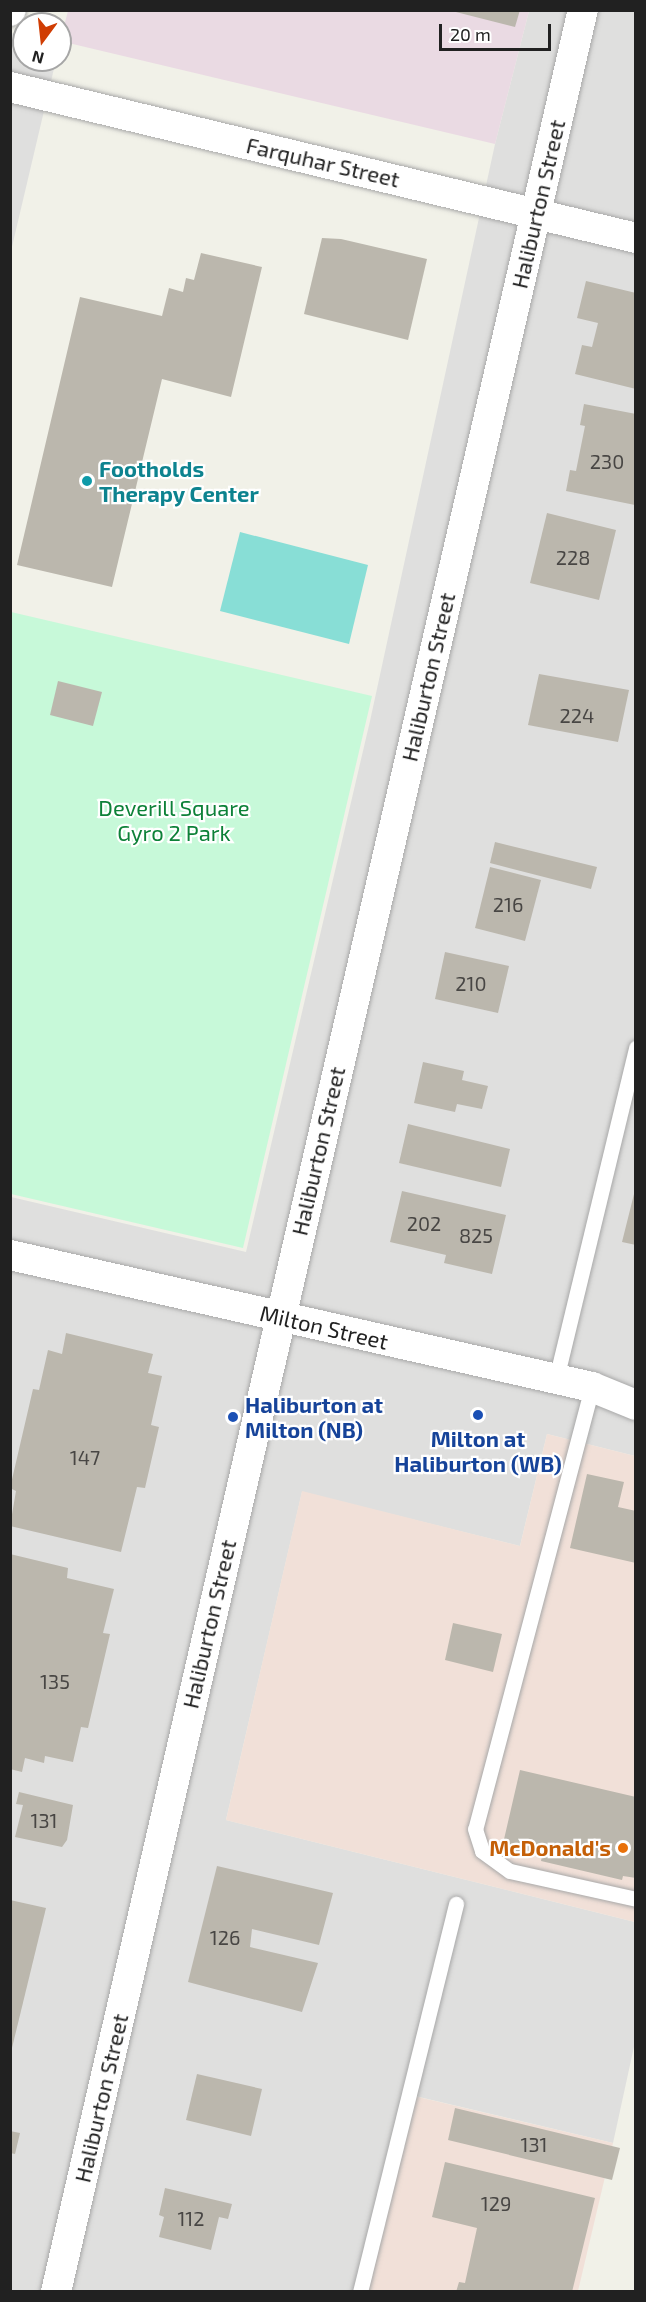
<!DOCTYPE html>
<style>
body{margin:0}
#map{position:relative;width:646px;height:2302px;overflow:hidden;background:#f1f1e8;font-family:"Exo 2",sans-serif}
div>[style]{position:absolute}
.residential>*{inset:0;background:#dfdfde}
.commercial>*{inset:0;background:#f1e0d8}
.industrial>*{inset:0;background:#eadae3}
.park>*{inset:0;background:#c7f9d9}
.pitch>*{inset:0;background:#88ded6}
.building>*{inset:0;background:#bbb7ad}
.roads{filter:drop-shadow(0 0 2px #a8a8a8) drop-shadow(0 0 2px #a8a8a8)}
.service>*{height:15px;margin:-7.5px;padding:0 7.5px;transform-origin:7.5px;border-radius:7.5px;background:#fff}
.minor>*{height:30px;margin:-15px;padding:0 15px;transform-origin:15px;border-radius:15px;background:#fff}
.dots>*{width:16px;height:16px;translate:-50% -50%;box-sizing:border-box;border:3px solid #fff;border-radius:50%}
span{translate:-50% -50%;white-space:nowrap;text-align:center;line-height:1.15;-webkit-text-stroke:4.5px #fff;paint-order:stroke}
.number-label{font-size:20px;color:#484644}
.number-label span{-webkit-text-stroke-width:0}
.street-label{font-size:22px;color:#212121}
.culture-label{font-size:22px;color:#0d838f;font-weight:700}
.left{translate:0 -50%;text-align:left}
.park-label{font-size:22px;color:#0d8138}
.transit-label{font-size:22px;color:#164399;font-weight:700}
.food-label{font-size:22px;color:#c56008;font-weight:700}
.right{translate:-100% -50%;text-align:right}
.frame{position:absolute;inset:0;border:12px solid #212121;pointer-events:none}
.north{position:absolute;left:12px;top:12px;width:60px;height:60px;box-sizing:border-box;background:#fff;border:2px solid #a6a6a6;border-radius:50%;rotate:195deg;font-size:16px;font-weight:700;line-height:24px;text-align:center;color:#212121}
.north::after{content:'';display:block;margin:auto;width:21px;height:27px;background:#d03d03;clip-path:polygon(50% 0,100% 100%,50% 72%,0 100%)}
.scale{position:absolute;left:439px;top:24px;width:112px;height:27px;box-sizing:border-box;border:3px solid #212121;border-top:0;padding-left:8px;font-size:18px;line-height:21px;white-space:nowrap;color:#212121;-webkit-text-stroke:4px #fff;paint-order:stroke}
</style>
<div id="map">
<div class="residential">
<i style="clip-path:polygon(529px 11px,635px 11px,635px 1456px,547px 1434px,520px 1546px,302px 1492px,226px 1820px,635px 1922px,635px 2042px,613px 2143px,415px 2096px,368px 2291px,11px 2292px,11px 1197px,246px 1252px,370px 721px,495px 144px)"></i>
<i style="clip-path:polygon(10px 33px,24px 35px,24px 60px,56px 60px,11px 251px)"></i>
</div>
<div class="commercial">
<i style="clip-path:polygon(547px 1434px,635px 1456px,635px 1922px,226px 1820px,302px 1491px,520px 1546px)"></i>
<i style="clip-path:polygon(414px 2096px,613px 2143px,578px 2291px,368px 2292px)"></i>
</div>
<div class="industrial">
<i style="clip-path:polygon(68px 11px,529px 11px,495px 144px,60px 41px)"></i>
</div>
<div class="park">
<i style="clip-path:polygon(11px 612px,372px 696px,243px 1248px,11px 1194px)"></i>
</div>
<div class="pitch">
<i style="clip-path:polygon(240px 532px,368px 565px,349px 644px,220px 611px)"></i>
</div>
<div class="building">
<i style="clip-path:polygon(448px 10px,520px 10px,515px 27px)"></i>
<i style="clip-path:polygon(322px 238px,341px 239px,427px 259px,408px 340px,304px 314px)"></i>
<i style="clip-path:polygon(201px 253px,262px 267px,231px 397px,162px 379px,112px 587px,17px 565px,80px 297px,162px 316px,169px 288px,183px 292px,186px 278px,194px 280px)"></i>
<i style="clip-path:polygon(586px 281px,636px 293px,636px 389px,575px 374px,582px 345px,592px 347px,598px 323px,577px 318px)"></i>
<i style="clip-path:polygon(584px 404px,636px 414px,635px 505px,566px 491px,570px 470px,576px 471px,585px 426px,580px 425px)"></i>
<i style="clip-path:polygon(547px 513px,616px 530px,599px 600px,530px 583px)"></i>
<i style="clip-path:polygon(539px 674px,629px 690px,618px 742px,528px 725px)"></i>
<i style="clip-path:polygon(58px 681px,102px 692px,93px 726px,50px 715px)"></i>
<i style="clip-path:polygon(495px 842px,597px 867px,591px 889px,490px 863px)"></i>
<i style="clip-path:polygon(490px 867px,541px 880px,525px 941px,475px 928px)"></i>
<i style="clip-path:polygon(445px 952px,509px 966px,498px 1013px,435px 999px)"></i>
<i style="clip-path:polygon(423px 1062px,464px 1071px,462px 1080px,488px 1086px,482px 1109px,457px 1104px,455px 1112px,414px 1103px)"></i>
<i style="clip-path:polygon(408px 1124px,510px 1149px,501px 1187px,399px 1163px)"></i>
<i style="clip-path:polygon(636px 1186px,636px 1245px,622px 1242px)"></i>
<i style="clip-path:polygon(402px 1191px,506px 1215px,492px 1274px,444px 1263px,446px 1255px,390px 1242px)"></i>
<i style="clip-path:polygon(66px 1333px,153px 1354px,148px 1373px,162px 1376px,151px 1425px,159px 1427px,145px 1488px,137px 1487px,121px 1552px,10px 1526px,16px 1491px,10px 1488px,33px 1389px,39px 1390px,48px 1350px,62px 1354px)"></i>
<i style="clip-path:polygon(587px 1474px,624px 1482px,618px 1507px,636px 1511px,636px 1563px,570px 1548px)"></i>
<i style="clip-path:polygon(10px 1554px,68px 1568px,67px 1578px,114px 1589px,103px 1633px,110px 1634px,88px 1728px,81px 1727px,73px 1762px,45px 1756px,44px 1763px,25px 1758px,22px 1772px,10px 1769px)"></i>
<i style="clip-path:polygon(453px 1623px,502px 1634px,493px 1672px,445px 1660px)"></i>
<i style="clip-path:polygon(520px 1770px,636px 1797px,636px 1878px,623px 1876px,622px 1880px,541px 1861px,542px 1856px,502px 1848px)"></i>
<i style="clip-path:polygon(19px 1792px,73px 1805px,67px 1840px,62px 1847px,15px 1837px,23px 1805px,16px 1804px)"></i>
<i style="clip-path:polygon(217px 1866px,333px 1893px,319px 1945px,252px 1929px,250px 1947px,318px 1963px,302px 2012px,188px 1982px)"></i>
<i style="clip-path:polygon(10px 1900px,46px 1908px,11px 2052px,10px 2052px)"></i>
<i style="clip-path:polygon(197px 2074px,262px 2089px,251px 2136px,186px 2120px)"></i>
<i style="clip-path:polygon(455px 2108px,620px 2148px,612px 2180px,448px 2140px)"></i>
<i style="clip-path:polygon(10px 2131px,20px 2133px,15px 2154px,10px 2153px)"></i>
<i style="clip-path:polygon(445px 2162px,595px 2198px,572px 2292px,456px 2292px,459px 2282px,465px 2283px,477px 2228px,432px 2217px)"></i>
<i style="clip-path:polygon(165px 2188px,232px 2204px,228px 2219px,219px 2217px,211px 2250px,159px 2237px,164px 2217px,159px 2215px)"></i>
</div>
<div class="roads">
<div class="service">
<i style="left:556px;top:1379px;width:341px;rotate:-76.4deg"></i>
<i style="left:592px;top:1387px;width:457px;rotate:104.8deg"></i>
<i style="left:475px;top:1829px;width:23px;rotate:72deg"></i>
<i style="left:482px;top:1851px;width:34px;rotate:36deg"></i>
<i style="left:510px;top:1871px;width:129px;rotate:12.5deg"></i>
<i style="left:360px;top:2292px;width:400px;rotate:-76.1deg"></i>
</div>
<div class="minor">
<i style="left:10px;top:11px;width:1px;rotate:-45deg"></i>
<i style="left:10px;top:87px;width:644px;rotate:13.56deg"></i>
<i style="left:10px;top:1255px;width:597px;rotate:12.78deg"></i>
<i style="left:592px;top:1387px;width:48px;rotate:22.2deg"></i>
<i style="left:56px;top:2292px;width:2342px;rotate:-77deg"></i>
</div>
</div>
<div class="dots">
<i style="left:87px;top:481px;background:#0f9aa8"></i>
<i style="left:478px;top:1415px;background:#1a4fb4"></i>
<i style="left:233px;top:1417px;background:#1a4fb4"></i>
<i style="left:623px;top:1848px;background:#e8710a"></i>
</div>
<div class="number-label">
<span style="left:607px;top:461px">230</span>
<span style="left:573px;top:557px">228</span>
<span style="left:577px;top:715px">224</span>
<span style="left:508px;top:904px">216</span>
<span style="left:471px;top:983px">210</span>
<span style="left:424px;top:1223px">202</span>
<span style="left:476px;top:1235px">825</span>
<span style="left:85px;top:1457px">147</span>
<span style="left:55px;top:1681px">135</span>
<span style="left:44px;top:1820px">131</span>
<span style="left:225px;top:1937px">126</span>
<span style="left:534px;top:2144px">131</span>
<span style="left:496px;top:2203px">129</span>
<span style="left:191px;top:2218px">112</span>
</div>
<div class="street-label">
<span style="left:323px;top:162px;rotate:13deg">Farquhar Street</span>
<span style="left:538px;top:204px;rotate:-77deg">Haliburton Street</span>
<span style="left:428px;top:677px;rotate:-77deg">Haliburton Street</span>
<span style="left:318px;top:1151px;rotate:-77deg">Haliburton Street</span>
<span style="left:324px;top:1327px;rotate:13deg">Milton Street</span>
<span style="left:209px;top:1624px;rotate:-77deg">Haliburton Street</span>
<span style="left:101px;top:2098px;rotate:-77deg">Haliburton Street</span>
</div>
<div class="culture-label">
<span class="left" style="left:99px;top:481px">Footholds<br>Therapy Center</span>
</div>
<div class="park-label">
<span style="left:174px;top:820px">Deverill Square<br>Gyro 2 Park</span>
</div>
<div class="transit-label">
<span class="left" style="left:245px;top:1417px">Haliburton at<br>Milton (NB)</span>
<span style="left:478px;top:1451px">Milton at<br>Haliburton (WB)</span>
</div>
<div class="food-label">
<span class="right" style="left:611px;top:1848px">McDonald's</span>
</div>
<div class="frame"></div>
<div class="north">N</div>
<div class="scale">20 m</div>
</div>
